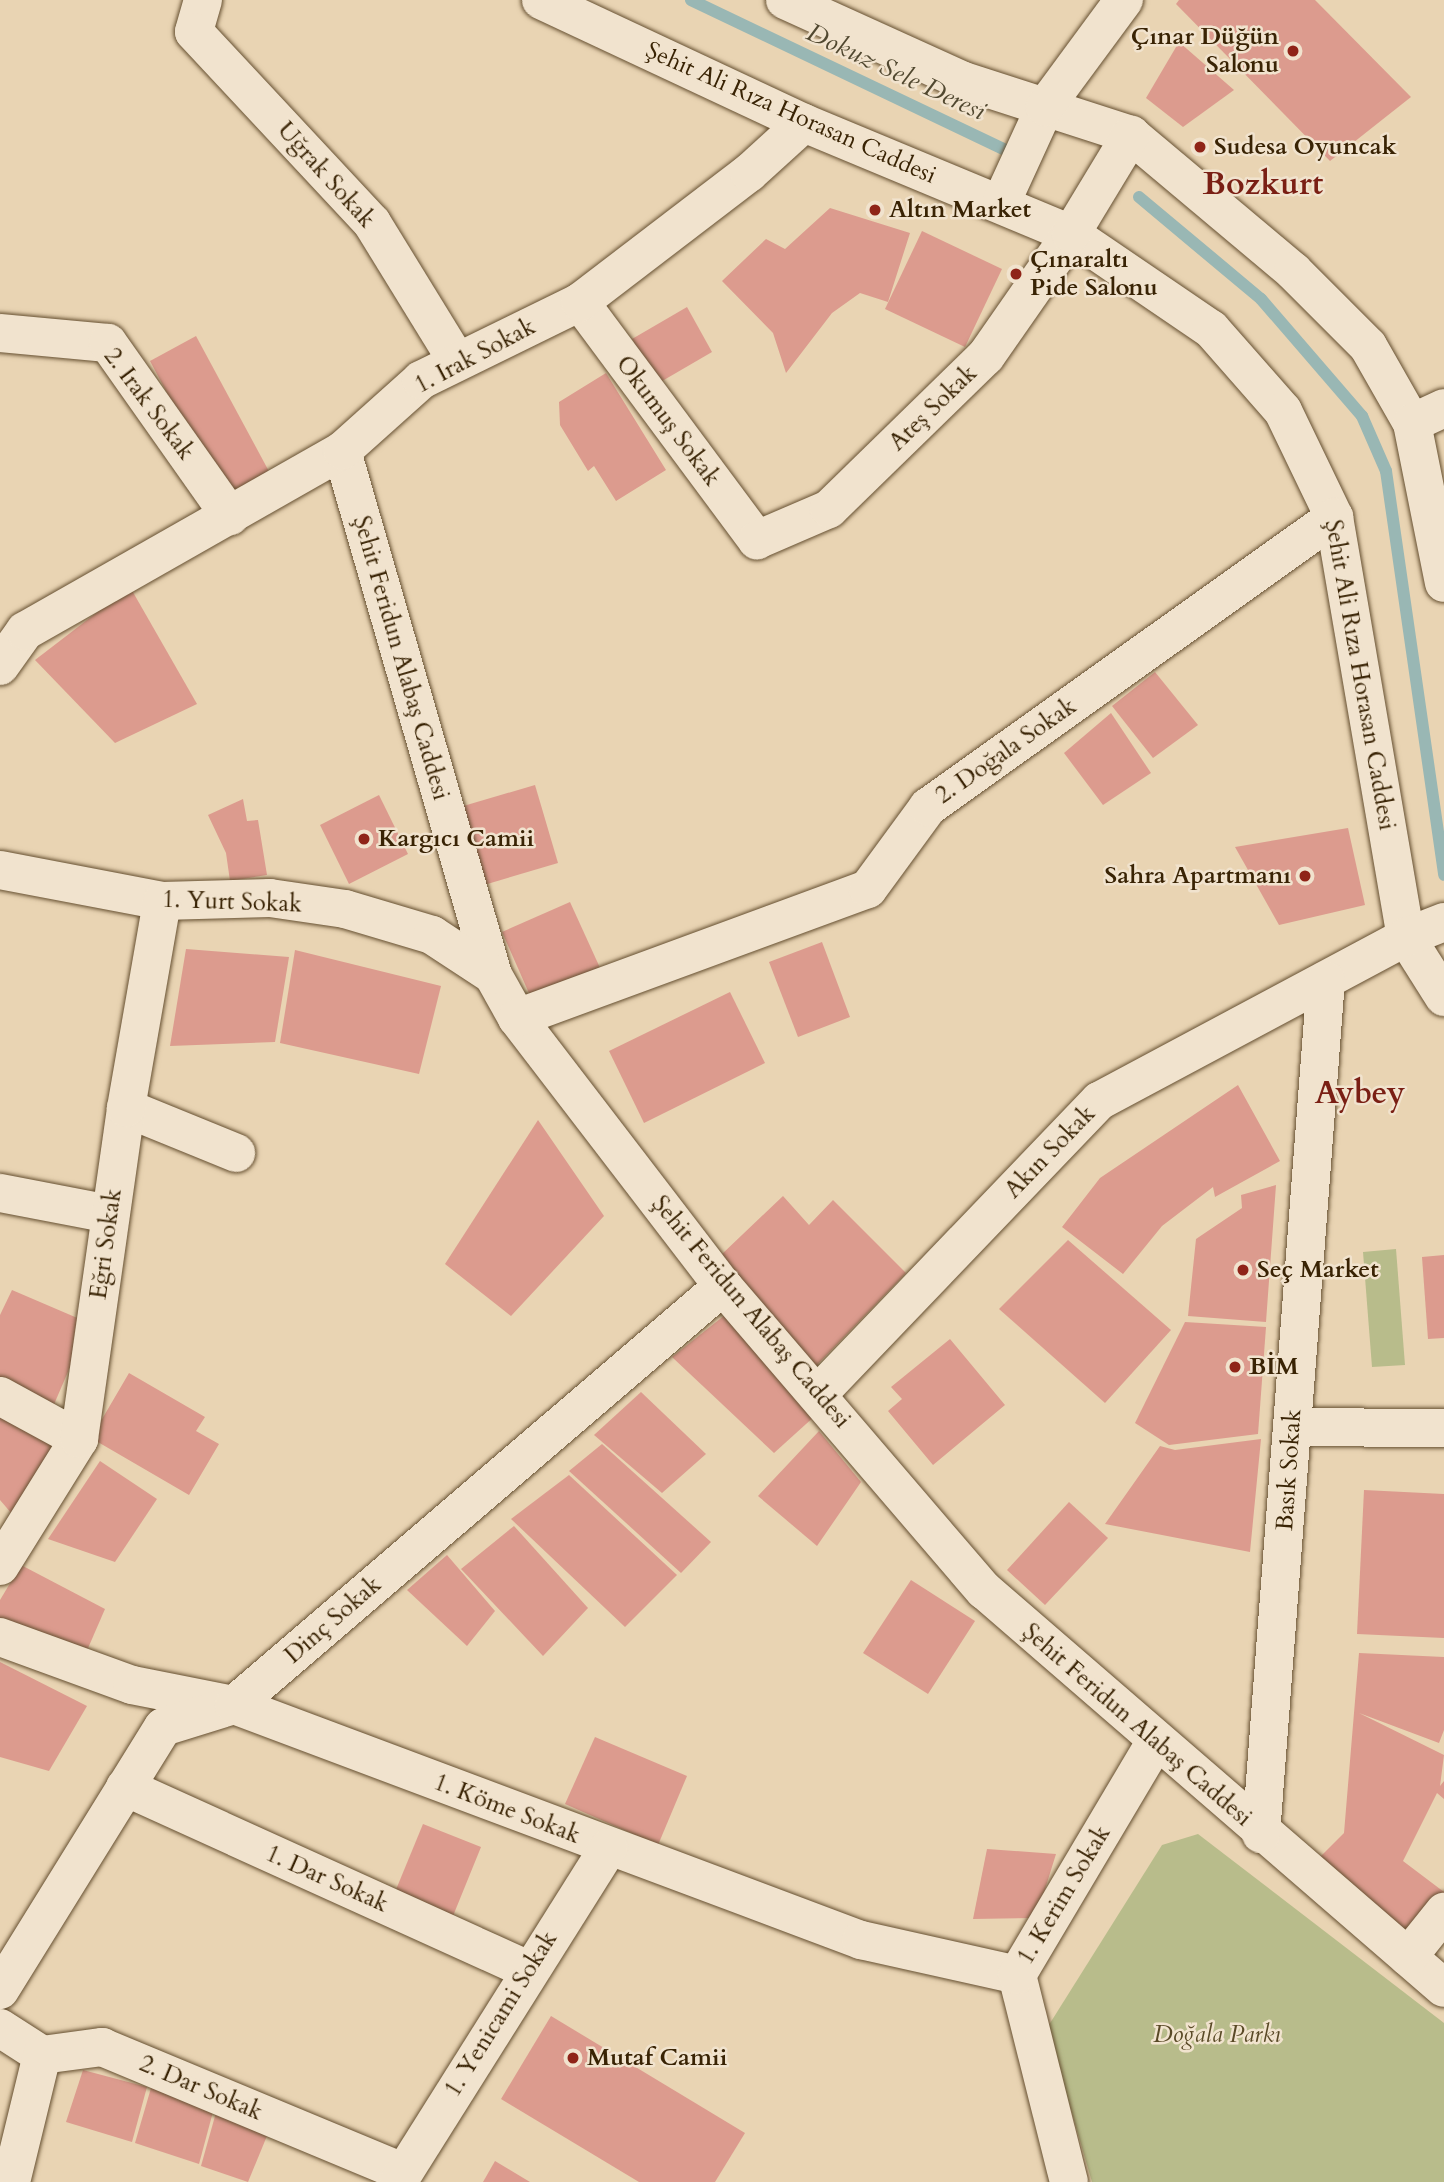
<!DOCTYPE html>
<meta charset="utf-8">
<style>
body{margin:0}
#map{position:relative;width:1444px;height:2182px;overflow:hidden;background:#e9d4b3;font-family:Cardo,serif}
div>[style]{position:absolute}
.green>*{inset:0;background:#b8bc8b}
.stream>*{height:12px;margin:-6px;padding:0 6px;transform-origin:6px;border-radius:6px;background:#99b7b4}
.building>*{inset:0;background:#dc9b8e}
.roads{filter:drop-shadow(0 0 2px #654f30) drop-shadow(0 0 2px #654f30)}
.minor>*{height:38px;margin:-19px;padding:0 19px;transform-origin:19px;border-radius:19px;background:#f1e3ce}
.dots>*{width:19px;height:19px;translate:-50% -50%;box-sizing:border-box;border:4px solid #f1e3ce;border-radius:50%}
span{translate:-50% -50%;white-space:nowrap;text-align:center;line-height:1.15;-webkit-text-stroke:5px #f1e3ce;paint-order:stroke}
.poi-label{font-size:24px;color:#392304;font-weight:700}
.right{translate:-100% -50%;text-align:right}
.left{translate:0 -50%;text-align:left}
.street-label{font-size:24px;color:#392304}
.park-label{font-size:24px;color:#594926;font-style:italic}
.water-label{font-size:26px;color:#514830;font-style:italic}
.district-label{font-size:32px;color:#7a1f14;font-weight:700}
</style>
<div id="map">
<div class="green">
<i style="clip-path:polygon(1396px 1249px,1405px 1365px,1372px 1367px,1363px 1252px)"></i>
<i style="clip-path:polygon(1198px 1834px,1444px 2023px,1444px 2182px,1092px 2182px,1047px 2028px,1162px 1845px)"></i>
</div>
<div class="stream">
<i style="left:691px;top:0;width:349px;rotate:25.5deg"></i>
<i style="left:1139px;top:197px;width:159px;rotate:39.9deg"></i>
<i style="left:1261px;top:299px;width:155px;rotate:49.2deg"></i>
<i style="left:1362px;top:416px;width:60px;rotate:66.4deg"></i>
<i style="left:1386px;top:471px;width:408px;rotate:81.8deg"></i>
</div>
<div class="building">
<i style="clip-path:polygon(1179px 0,1315px 0,1411px 97px,1330px 161px,1176px 4px)"></i>
<i style="clip-path:polygon(1179px 42px,1234px 90px,1183px 127px,1146px 98px)"></i>
<i style="clip-path:polygon(830px 208px,910px 233px,888px 302px,860px 293px,832px 313px,786px 373px,773px 333px,722px 281px,766px 239px,785px 249px)"></i>
<i style="clip-path:polygon(922px 231px,1002px 269px,965px 347px,885px 309px)"></i>
<i style="clip-path:polygon(687px 307px,712px 352px,657px 384px,632px 339px)"></i>
<i style="clip-path:polygon(196px 336px,272px 477px,225px 502px,150px 361px)"></i>
<i style="clip-path:polygon(606px 373px,666px 470px,616px 501px,594px 466px,588px 471px,560px 425px,559px 402px)"></i>
<i style="clip-path:polygon(130px 587px,197px 704px,115px 743px,35px 660px)"></i>
<i style="clip-path:polygon(1155px 672px,1198px 725px,1153px 758px,1112px 706px)"></i>
<i style="clip-path:polygon(1111px 713px,1151px 773px,1103px 805px,1064px 753px)"></i>
<i style="clip-path:polygon(535px 785px,558px 863px,484px 885px,460px 807px)"></i>
<i style="clip-path:polygon(379px 795px,408px 854px,349px 884px,320px 825px)"></i>
<i style="clip-path:polygon(243px 799px,247px 821px,258px 820px,267px 875px,230px 881px,226px 853px,208px 815px)"></i>
<i style="clip-path:polygon(1348px 828px,1365px 905px,1279px 925px,1235px 847px)"></i>
<i style="clip-path:polygon(570px 902px,601px 970px,532px 1000px,502px 932px)"></i>
<i style="clip-path:polygon(822px 942px,850px 1017px,798px 1037px,769px 962px)"></i>
<i style="clip-path:polygon(186px 949px,289px 957px,275px 1042px,170px 1046px)"></i>
<i style="clip-path:polygon(295px 950px,441px 986px,419px 1074px,280px 1043px)"></i>
<i style="clip-path:polygon(730px 992px,765px 1063px,644px 1123px,609px 1051px)"></i>
<i style="clip-path:polygon(1238px 1085px,1280px 1161px,1215px 1197px,1213px 1187px,1162px 1226px,1123px 1274px,1062px 1227px,1100px 1178px)"></i>
<i style="clip-path:polygon(538px 1120px,604px 1216px,511px 1316px,445px 1264px)"></i>
<i style="clip-path:polygon(1276px 1185px,1266px 1322px,1188px 1316px,1196px 1239px,1242px 1208px,1241px 1195px)"></i>
<i style="clip-path:polygon(783px 1196px,809px 1225px,833px 1200px,906px 1273px,815px 1367px,721px 1255px)"></i>
<i style="clip-path:polygon(1068px 1240px,1171px 1330px,1105px 1403px,999px 1309px)"></i>
<i style="clip-path:polygon(1444px 1255px,1444px 1338px,1428px 1339px,1422px 1257px)"></i>
<i style="clip-path:polygon(12px 1290px,89px 1323px,52px 1409px,0 1387px,0 1315px)"></i>
<i style="clip-path:polygon(725px 1315px,816px 1415px,774px 1453px,672px 1357px)"></i>
<i style="clip-path:polygon(1185px 1322px,1266px 1327px,1258px 1434px,1169px 1445px,1135px 1423px)"></i>
<i style="clip-path:polygon(950px 1339px,1005px 1405px,933px 1465px,888px 1411px,902px 1399px,891px 1387px)"></i>
<i style="clip-path:polygon(129px 1373px,205px 1417px,196px 1431px,219px 1444px,189px 1495px,91px 1438px)"></i>
<i style="clip-path:polygon(641px 1392px,706px 1454px,662px 1493px,594px 1435px)"></i>
<i style="clip-path:polygon(0 1405px,64px 1445px,18px 1521px,0 1500px)"></i>
<i style="clip-path:polygon(819px 1431px,861px 1482px,817px 1546px,758px 1496px)"></i>
<i style="clip-path:polygon(1261px 1439px,1250px 1552px,1105px 1524px,1160px 1446px,1175px 1450px)"></i>
<i style="clip-path:polygon(602px 1444px,711px 1542px,681px 1573px,569px 1471px)"></i>
<i style="clip-path:polygon(100px 1461px,157px 1499px,115px 1562px,48px 1539px)"></i>
<i style="clip-path:polygon(569px 1475px,677px 1575px,625px 1627px,511px 1519px)"></i>
<i style="clip-path:polygon(1364px 1490px,1444px 1494px,1444px 1638px,1357px 1634px)"></i>
<i style="clip-path:polygon(1069px 1502px,1108px 1538px,1045px 1605px,1007px 1570px)"></i>
<i style="clip-path:polygon(514px 1526px,588px 1608px,543px 1656px,461px 1569px)"></i>
<i style="clip-path:polygon(447px 1555px,495px 1611px,467px 1646px,407px 1590px)"></i>
<i style="clip-path:polygon(21px 1565px,105px 1609px,82px 1662px,0 1625px,0 1600px)"></i>
<i style="clip-path:polygon(911px 1580px,975px 1621px,928px 1694px,863px 1653px)"></i>
<i style="clip-path:polygon(1359px 1653px,1444px 1657px,1444px 1730px,1439px 1743px,1359px 1713px,1444px 1755px,1440px 1786px,1444px 1781px,1444px 1799px,1437px 1793px,1403px 1861px,1444px 1892px,1444px 1898px,1407px 1938px,1312px 1865px,1344px 1833px)"></i>
<i style="clip-path:polygon(0 1662px,87px 1706px,49px 1771px,0 1757px)"></i>
<i style="clip-path:polygon(595px 1737px,687px 1776px,658px 1845px,565px 1804px)"></i>
<i style="clip-path:polygon(423px 1824px,481px 1847px,453px 1916px,395px 1892px)"></i>
<i style="clip-path:polygon(987px 1849px,1056px 1854px,1036px 1918px,973px 1919px)"></i>
<i style="clip-path:polygon(551px 2016px,745px 2133px,715px 2182px,639px 2182px,501px 2099px)"></i>
<i style="clip-path:polygon(83px 2070px,147px 2087px,132px 2142px,66px 2122px)"></i>
<i style="clip-path:polygon(151px 2088px,214px 2108px,199px 2164px,135px 2143px)"></i>
<i style="clip-path:polygon(217px 2109px,269px 2131px,248px 2182px,201px 2166px)"></i>
<i style="clip-path:polygon(495px 2161px,530px 2182px,483px 2182px)"></i>
</div>
<div class="roads">
<div class="minor">
<i style="left:203px;top:0;width:33px;rotate:106deg"></i>
<i style="left:194px;top:32px;width:261px;rotate:47deg"></i>
<i style="left:372px;top:223px;width:162px;rotate:58.4deg"></i>
<i style="left:541px;top:0;width:290px;rotate:25.1deg"></i>
<i style="left:804px;top:123px;width:289px;rotate:22.6deg"></i>
<i style="left:1071px;top:234px;width:169px;rotate:34.2deg"></i>
<i style="left:1211px;top:329px;width:109px;rotate:48.7deg"></i>
<i style="left:1283px;top:411px;width:118px;rotate:64.3deg"></i>
<i style="left:1334px;top:517px;width:426px;rotate:80.3deg"></i>
<i style="left:1406px;top:937px;width:71px;rotate:57.7deg"></i>
<i style="left:785px;top:0;width:193px;rotate:24.4deg"></i>
<i style="left:961px;top:80px;width:179px;rotate:17.9deg"></i>
<i style="left:1131px;top:135px;width:212px;rotate:40deg"></i>
<i style="left:1293px;top:271px;width:106px;rotate:45deg"></i>
<i style="left:1368px;top:346px;width:89px;rotate:60.3deg"></i>
<i style="left:1412px;top:423px;width:163px;rotate:78.7deg"></i>
<i style="left:1001px;top:203px;width:106px;rotate:-65.4deg"></i>
<i style="left:1045px;top:107px;width:133px;rotate:-53.6deg"></i>
<i style="left:580px;top:302px;width:297px;rotate:53.4deg"></i>
<i style="left:757px;top:540px;width:78px;rotate:-23.3deg"></i>
<i style="left:829px;top:509px;width:219px;rotate:-44.3deg"></i>
<i style="left:986px;top:356px;width:149px;rotate:-55.1deg"></i>
<i style="left:1071px;top:234px;width:116px;rotate:-58.8deg"></i>
<i style="left:0;top:333px;width:108px;rotate:5.3deg"></i>
<i style="left:108px;top:343px;width:212px;rotate:54.8deg"></i>
<i style="left:1412px;top:423px;width:35px;rotate:-25deg"></i>
<i style="left:342px;top:451px;width:545px;rotate:73.92deg"></i>
<i style="left:493px;top:975px;width:49px;rotate:60.8deg"></i>
<i style="left:517px;top:1018px;width:338px;rotate:52.5deg"></i>
<i style="left:723px;top:1286px;width:401px;rotate:49.4deg"></i>
<i style="left:984px;top:1590px;width:608px;rotate:40.87deg"></i>
<i style="left:0;top:666px;width:43px;rotate:-54.5deg"></i>
<i style="left:25px;top:631px;width:365px;rotate:-29.6deg"></i>
<i style="left:342px;top:451px;width:106px;rotate:-41.9deg"></i>
<i style="left:421px;top:380px;width:177px;rotate:-26.1deg"></i>
<i style="left:580px;top:302px;width:213px;rotate:-37.4deg"></i>
<i style="left:749px;top:173px;width:74px;rotate:-42.3deg"></i>
<i style="left:0;top:870px;width:165px;rotate:10.8deg"></i>
<i style="left:162px;top:901px;width:108px;rotate:-1.6deg"></i>
<i style="left:270px;top:898px;width:76px;rotate:8.3deg"></i>
<i style="left:345px;top:909px;width:91px;rotate:16.6deg"></i>
<i style="left:432px;top:935px;width:73px;rotate:33.3deg"></i>
<i style="left:517px;top:1018px;width:374px;rotate:-20.2deg"></i>
<i style="left:868px;top:889px;width:102px;rotate:-53.8deg"></i>
<i style="left:928px;top:807px;width:499px;rotate:-35.5deg"></i>
<i style="left:126px;top:1108px;width:119px;rotate:22.2deg"></i>
<i style="left:0;top:1193px;width:112px;rotate:10.8deg"></i>
<i style="left:819px;top:1393px;width:405px;rotate:-46.2deg"></i>
<i style="left:1099px;top:1101px;width:348px;rotate:-28.1deg"></i>
<i style="left:1406px;top:937px;width:41px;rotate:-21.5deg"></i>
<i style="left:0;top:1396px;width:90px;rotate:28.6deg"></i>
<i style="left:1292px;top:1427px;width:152px;rotate:0.4deg"></i>
<i style="left:0;top:1566px;width:150px;rotate:-58.1deg"></i>
<i style="left:79px;top:1439px;width:334px;rotate:-81.9deg"></i>
<i style="left:126px;top:1108px;width:210px;rotate:-80.1deg"></i>
<i style="left:0;top:1637px;width:140px;rotate:20deg"></i>
<i style="left:132px;top:1685px;width:104px;rotate:11.1deg"></i>
<i style="left:234px;top:1705px;width:670px;rotate:20.55deg"></i>
<i style="left:861px;top:1940px;width:160px;rotate:12.6deg"></i>
<i style="left:125px;top:1787px;width:443px;rotate:24.4deg"></i>
<i style="left:1261px;top:1834px;width:856px;rotate:-85.65deg"></i>
<i style="left:1408px;top:1957px;width:58px;rotate:-51.3deg"></i>
<i style="left:0;top:1990px;width:309px;rotate:-58.2deg"></i>
<i style="left:163px;top:1727px;width:74px;rotate:-17.2deg"></i>
<i style="left:234px;top:1705px;width:644px;rotate:-40.59deg"></i>
<i style="left:0;top:2028px;width:50px;rotate:32.7deg"></i>
<i style="left:42px;top:2055px;width:61px;rotate:-7.6deg"></i>
<i style="left:102px;top:2047px;width:325px;rotate:22.6deg"></i>
<i style="left:11px;top:2182px;width:131px;rotate:-76.3deg"></i>
<i style="left:398px;top:2182px;width:395px;rotate:-57.8deg"></i>
<i style="left:1069px;top:2182px;width:213px;rotate:-104.1deg"></i>
<i style="left:1017px;top:1975px;width:272px;rotate:-59.3deg"></i>
</div>
</div>
<div class="dots">
<i style="left:1293px;top:51px;background:#8f2418"></i>
<i style="left:1200px;top:147px;background:#8f2418"></i>
<i style="left:875px;top:210px;background:#8f2418"></i>
<i style="left:1016px;top:274px;background:#8f2418"></i>
<i style="left:364px;top:839px;background:#8f2418"></i>
<i style="left:1305px;top:876px;background:#8f2418"></i>
<i style="left:1243px;top:1270px;background:#8f2418"></i>
<i style="left:1235px;top:1367px;background:#8f2418"></i>
<i style="left:573px;top:2058px;background:#8f2418"></i>
</div>
<div class="poi-label">
<span class="right" style="left:1279px;top:51px">Çınar Düğün<br>Salonu</span>
<span class="left" style="left:1214px;top:147px">Sudesa Oyuncak</span>
<span class="left" style="left:889px;top:210px">Altın Market</span>
<span class="left" style="left:1030px;top:274px">Çınaraltı<br>Pide Salonu</span>
<span class="left" style="left:378px;top:839px">Kargıcı Camii</span>
<span class="right" style="left:1291px;top:876px">Sahra Apartmanı</span>
<span class="left" style="left:1257px;top:1270px">Seç Market</span>
<span class="left" style="left:1249px;top:1367px">BİM</span>
<span class="left" style="left:587px;top:2058px">Mutaf Camii</span>
</div>
<div class="street-label">
<span style="left:791px;top:113px;rotate:24deg">Şehit Ali Rıza Horasan Caddesi</span>
<span style="left:326px;top:175px;rotate:48deg">Uğrak Sokak</span>
<span style="left:475px;top:356px;rotate:-28deg">1. Irak Sokak</span>
<span style="left:149px;top:404px;rotate:53deg">2. Irak Sokak</span>
<span style="left:933px;top:408px;rotate:-44deg">Ateş Sokak</span>
<span style="left:668px;top:421px;rotate:53deg">Okumuş Sokak</span>
<span style="left:401px;top:658px;rotate:74deg">Şehit Feridun Alabaş Caddesi</span>
<span style="left:1360px;top:675px;rotate:80deg">Şehit Ali Rıza Horasan Caddesi</span>
<span style="left:1006px;top:751px;rotate:-35deg">2. Doğala Sokak</span>
<span style="left:232px;top:902px;rotate:2deg">1. Yurt Sokak</span>
<span style="left:1050px;top:1152px;rotate:-46deg">Akın Sokak</span>
<span style="left:106px;top:1244px;rotate:-82deg">Eğri Sokak</span>
<span style="left:751px;top:1312px;rotate:50deg">Şehit Feridun Alabaş Caddesi</span>
<span style="left:1289px;top:1470px;rotate:-86deg">Basık Sokak</span>
<span style="left:333px;top:1620px;rotate:-41deg">Dinç Sokak</span>
<span style="left:1137px;top:1725px;rotate:41deg">Şehit Feridun Alabaş Caddesi</span>
<span style="left:507px;top:1809px;rotate:21deg">1. Köme Sokak</span>
<span style="left:327px;top:1879px;rotate:24deg">1. Dar Sokak</span>
<span style="left:1064px;top:1895px;rotate:-59deg">1. Kerim Sokak</span>
<span style="left:501px;top:2014px;rotate:-58deg">1. Yenicami Sokak</span>
<span style="left:201px;top:2088px;rotate:23deg">2. Dar Sokak</span>
</div>
<div class="park-label">
<span style="left:1217px;top:2035px">Doğala Parkı</span>
</div>
<div class="water-label">
<span style="left:896px;top:72px;rotate:25deg">Dokuz Sele Deresi</span>
</div>
<div class="district-label">
<span style="left:1263px;top:184px">Bozkurt</span>
<span style="left:1360px;top:1093px">Aybey</span>
</div>
</div>
